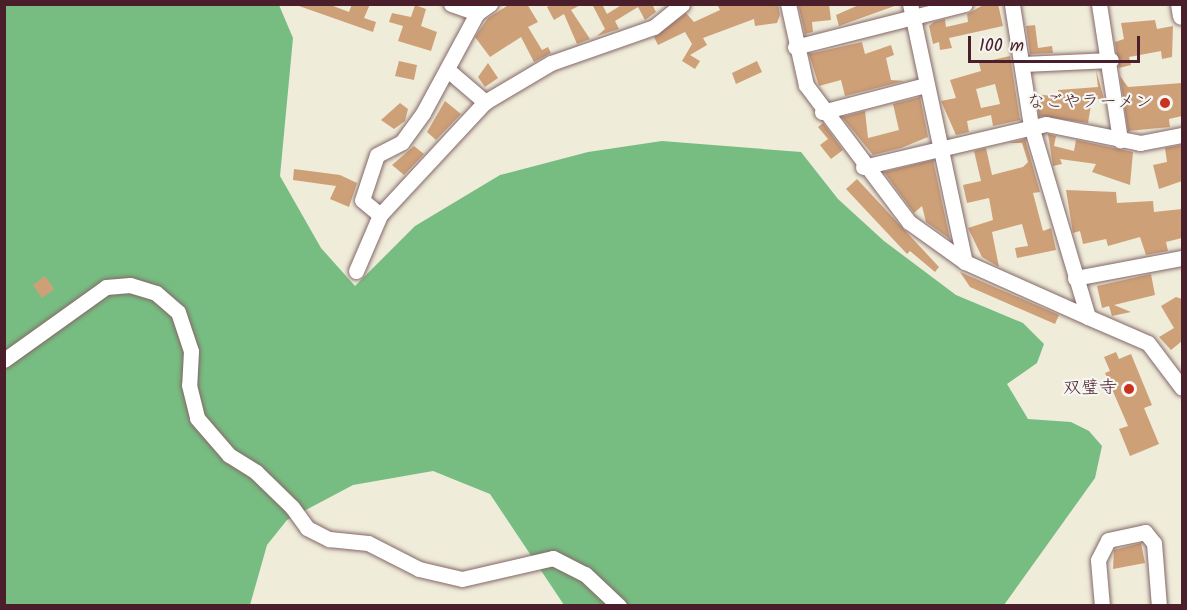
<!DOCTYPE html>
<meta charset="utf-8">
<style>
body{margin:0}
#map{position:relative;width:1187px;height:610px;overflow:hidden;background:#efecd9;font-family:Kalam,"Klee One",sans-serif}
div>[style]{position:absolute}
.forest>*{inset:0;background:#77bd82}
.building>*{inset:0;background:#cea078}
.roads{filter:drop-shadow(0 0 2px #846768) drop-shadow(0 0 2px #846768)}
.minor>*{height:15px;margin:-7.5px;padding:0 7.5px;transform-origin:7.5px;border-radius:7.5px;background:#fff}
.major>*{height:18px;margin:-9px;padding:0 9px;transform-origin:9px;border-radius:9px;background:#fff}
.dots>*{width:16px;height:16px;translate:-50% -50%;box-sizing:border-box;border:3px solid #f6f6f2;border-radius:50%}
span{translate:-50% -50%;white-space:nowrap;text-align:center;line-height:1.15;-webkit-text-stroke:4.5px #f6f6f2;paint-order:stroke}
.poi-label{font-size:18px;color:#4a1f2b}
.right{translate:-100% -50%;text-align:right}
.frame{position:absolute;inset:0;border:6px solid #4a1f2b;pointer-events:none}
.scale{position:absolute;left:968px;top:36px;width:172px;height:27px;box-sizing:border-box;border:3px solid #4a1f2b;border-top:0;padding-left:8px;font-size:18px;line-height:21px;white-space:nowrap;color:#4a1f2b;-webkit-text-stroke:4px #f6f6f2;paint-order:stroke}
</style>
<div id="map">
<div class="forest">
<i style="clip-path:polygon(4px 5px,279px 5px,293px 38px,280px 176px,321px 248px,355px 286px,415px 226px,500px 175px,588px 152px,662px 141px,801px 152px,838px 199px,884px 241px,956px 295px,1023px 323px,1044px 344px,1037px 363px,1007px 384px,1028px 419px,1071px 422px,1089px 431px,1102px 446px,1095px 478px,1004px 605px,564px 605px,490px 494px,433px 471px,353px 485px,287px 520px,267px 545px,250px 605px,5px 605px)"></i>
</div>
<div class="building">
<i style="clip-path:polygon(328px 4px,349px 12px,352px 4px,370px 4px,364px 18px,376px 22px,373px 32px,299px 6px)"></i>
<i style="clip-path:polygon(510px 4px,527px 4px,538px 22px,528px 27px,542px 50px,548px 47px,551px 53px,534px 62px,521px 37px,490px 57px,475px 37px,488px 18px)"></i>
<i style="clip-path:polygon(552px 4px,582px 4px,571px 10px,590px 39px,577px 44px,564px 14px,554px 20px,547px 7px)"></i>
<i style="clip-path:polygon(592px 4px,602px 4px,607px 14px,623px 4px,652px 4px,656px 12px,645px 20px,638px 7px,615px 21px,619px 29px,597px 36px,605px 29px)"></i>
<i style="clip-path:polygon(717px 4px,778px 4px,780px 15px,777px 23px,755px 26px,754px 19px,703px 38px,707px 45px,690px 55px,700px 61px,695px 69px,682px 61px,692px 44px,685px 32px,658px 45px,654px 37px,686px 13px,694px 22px,720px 10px)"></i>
<i style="clip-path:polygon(798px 4px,829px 4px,831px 20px,812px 22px,813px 32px,805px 34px)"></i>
<i style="clip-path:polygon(861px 4px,900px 4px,839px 26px,836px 15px)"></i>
<i style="clip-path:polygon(985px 4px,998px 4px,1003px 26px,949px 38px,952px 48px,940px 50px,939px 42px,933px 44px,929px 26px,934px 22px,945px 19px,946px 27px,968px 22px,967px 14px)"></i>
<i style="clip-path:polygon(415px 5px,426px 9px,421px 26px,437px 32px,431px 51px,398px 41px,403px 26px,389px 22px,392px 13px,411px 17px)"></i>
<i style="clip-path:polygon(1155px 20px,1157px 29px,1173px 26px,1172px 57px,1162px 59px,1161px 51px,1129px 57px,1131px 65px,1119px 68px,1115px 42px,1124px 39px,1121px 23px)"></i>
<i style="clip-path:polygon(1035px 25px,1038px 48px,1052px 46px,1053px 53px,1030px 54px,1026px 26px)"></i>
<i style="clip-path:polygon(862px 42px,865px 54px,891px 45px,894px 55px,886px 58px,891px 80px,904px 81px,845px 96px,841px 80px,819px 86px,809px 54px)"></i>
<i style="clip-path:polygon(evenodd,1010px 56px,1020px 120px,993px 126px,991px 115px,967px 121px,969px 132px,956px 135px,941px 101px,956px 98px,950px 80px,981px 71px,979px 63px,1010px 56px,995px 84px,1000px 104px,981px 108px,976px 89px,995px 84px)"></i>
<i style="clip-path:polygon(399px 61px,417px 65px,414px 80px,395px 76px)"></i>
<i style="clip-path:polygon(757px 61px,762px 72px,736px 84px,732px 73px)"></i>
<i style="clip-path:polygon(488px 63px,498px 78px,485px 87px,478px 77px)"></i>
<i style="clip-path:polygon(1096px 70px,1104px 99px,1092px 99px,1088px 123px,1039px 116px,1036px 94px,1059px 97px,1058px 90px,1098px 87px)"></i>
<i style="clip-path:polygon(1120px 76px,1128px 87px,1182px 83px,1182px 116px,1169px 119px,1170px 127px,1128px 131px)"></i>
<i style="clip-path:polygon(920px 97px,928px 137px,901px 148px,873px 155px,842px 117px,865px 111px,868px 138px,876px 136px,899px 130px,893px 104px)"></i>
<i style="clip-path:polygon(445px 101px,461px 114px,436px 140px,427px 132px)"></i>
<i style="clip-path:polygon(400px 103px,408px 109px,405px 121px,394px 129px,381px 120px)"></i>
<i style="clip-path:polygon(823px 123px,843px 150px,831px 159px,820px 145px,828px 139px,818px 127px)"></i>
<i style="clip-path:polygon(1048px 134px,1056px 136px,1054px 146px,1074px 151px,1076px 140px,1133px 152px,1130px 185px,1092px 172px,1096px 164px,1060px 159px,1062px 164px,1053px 166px)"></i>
<i style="clip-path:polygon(1025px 139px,1040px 192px,1033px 193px,1043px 231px,1051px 228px,1056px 250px,1017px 258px,1015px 248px,1028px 246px,1022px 224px,992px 232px,999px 267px,982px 257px,968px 228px,993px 220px,989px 198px,967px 203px,963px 185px,981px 181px,974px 151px,986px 148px,992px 175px,1023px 167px,1028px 162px,1022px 143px,1009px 143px)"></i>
<i style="clip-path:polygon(1182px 145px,1182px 181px,1159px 189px,1153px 165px,1167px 162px,1165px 148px)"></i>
<i style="clip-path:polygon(414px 146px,424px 154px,404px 175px,392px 165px)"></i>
<i style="clip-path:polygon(933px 160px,950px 239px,926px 222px,922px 206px,914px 213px,884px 172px)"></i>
<i style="clip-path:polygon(294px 169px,340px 175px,357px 183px,349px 207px,330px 199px,336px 186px,293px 180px)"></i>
<i style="clip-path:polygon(857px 179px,939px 267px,935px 272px,910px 251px,907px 254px,846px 189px)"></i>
<i style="clip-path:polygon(1066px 190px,1116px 192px,1117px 203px,1153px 201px,1154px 212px,1182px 209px,1182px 238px,1166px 242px,1168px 251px,1146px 255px,1140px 237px,1108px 246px,1106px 239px,1083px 244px,1080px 231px,1073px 233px)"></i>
<i style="clip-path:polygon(960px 272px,1059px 315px,1055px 324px,970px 287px)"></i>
<i style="clip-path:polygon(1151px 274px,1155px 295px,1114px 305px,1131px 312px,1112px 316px,1109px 306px,1102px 308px,1097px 286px)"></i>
<i style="clip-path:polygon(45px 276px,54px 289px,42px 298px,33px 285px)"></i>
<i style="clip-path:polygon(1176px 297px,1182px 299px,1182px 341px,1171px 350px,1159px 337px,1174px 328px,1161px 306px)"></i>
<i style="clip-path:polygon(1116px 352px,1119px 359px,1131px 354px,1152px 405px,1144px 408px,1159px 444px,1130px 456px,1119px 429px,1128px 426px,1105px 373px,1110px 371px,1104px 357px)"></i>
<i style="clip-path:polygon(1141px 543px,1145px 563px,1113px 569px,1114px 550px)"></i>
</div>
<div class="roads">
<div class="minor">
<i style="left:451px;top:4px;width:28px;rotate:19deg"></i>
<i style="left:477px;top:13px;width:16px;rotate:-35deg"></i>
<i style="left:788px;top:4px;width:83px;rotate:77.5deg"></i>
<i style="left:806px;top:85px;width:171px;rotate:53.1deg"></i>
<i style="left:909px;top:222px;width:69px;rotate:35.5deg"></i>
<i style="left:965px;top:262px;width:135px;rotate:24.1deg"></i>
<i style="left:1088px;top:317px;width:199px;rotate:-106.6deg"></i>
<i style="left:1031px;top:126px;width:123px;rotate:-98.9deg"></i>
<i style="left:910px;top:4px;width:264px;rotate:78deg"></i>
<i style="left:1099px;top:4px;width:138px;rotate:81.2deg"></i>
<i style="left:795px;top:47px;width:175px;rotate:-14.2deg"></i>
<i style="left:1023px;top:64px;width:88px;rotate:-2.6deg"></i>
<i style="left:449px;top:71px;width:48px;rotate:40.7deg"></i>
<i style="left:822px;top:112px;width:107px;rotate:-14.6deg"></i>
<i style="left:863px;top:167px;width:188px;rotate:-13.2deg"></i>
<i style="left:1046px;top:124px;width:96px;rotate:11.4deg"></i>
<i style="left:1140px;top:143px;width:43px;rotate:-10.8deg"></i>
<i style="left:380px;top:215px;width:23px;rotate:-140deg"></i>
<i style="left:362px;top:200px;width:47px;rotate:-71.6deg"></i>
<i style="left:377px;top:155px;width:28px;rotate:-27deg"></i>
<i style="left:402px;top:142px;width:36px;rotate:-54deg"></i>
<i style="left:423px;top:113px;width:114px;rotate:-61.6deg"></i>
<i style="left:356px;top:271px;width:61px;rotate:-66.8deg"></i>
<i style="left:380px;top:215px;width:154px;rotate:-47.1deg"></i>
<i style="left:485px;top:102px;width:77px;rotate:-30.6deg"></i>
<i style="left:551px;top:63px;width:109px;rotate:-19.3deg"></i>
<i style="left:654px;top:27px;width:36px;rotate:-39deg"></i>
<i style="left:1075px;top:278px;width:109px;rotate:-10.6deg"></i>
<i style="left:1088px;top:317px;width:65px;rotate:23.4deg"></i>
<i style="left:1148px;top:343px;width:56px;rotate:52.9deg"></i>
<i style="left:4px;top:360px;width:125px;rotate:-35.6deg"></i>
<i style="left:106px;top:287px;width:24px;rotate:-5deg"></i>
<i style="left:130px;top:285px;width:27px;rotate:17deg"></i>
<i style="left:156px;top:293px;width:29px;rotate:41deg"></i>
<i style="left:178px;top:312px;width:41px;rotate:71.6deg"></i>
<i style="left:191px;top:351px;width:34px;rotate:93deg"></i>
<i style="left:189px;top:385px;width:34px;rotate:76deg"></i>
<i style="left:197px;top:418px;width:49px;rotate:49.1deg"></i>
<i style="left:229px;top:455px;width:32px;rotate:32deg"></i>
<i style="left:256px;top:472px;width:50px;rotate:44.2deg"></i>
<i style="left:292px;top:507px;width:26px;rotate:54deg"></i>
<i style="left:307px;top:528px;width:25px;rotate:27deg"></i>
<i style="left:329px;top:539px;width:39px;rotate:6deg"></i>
<i style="left:368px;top:543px;width:57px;rotate:27deg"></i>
<i style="left:419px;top:569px;width:44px;rotate:13.1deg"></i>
<i style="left:462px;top:579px;width:93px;rotate:-13deg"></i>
<i style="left:553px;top:558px;width:36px;rotate:27deg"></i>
<i style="left:585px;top:574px;width:47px;rotate:43.3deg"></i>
<i style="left:1102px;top:606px;width:46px;rotate:-95deg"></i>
<i style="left:1098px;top:560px;width:22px;rotate:-63deg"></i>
<i style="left:1108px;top:540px;width:38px;rotate:-12deg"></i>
<i style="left:1145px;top:532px;width:14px;rotate:51deg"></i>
<i style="left:1154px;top:543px;width:63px;rotate:85.5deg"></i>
</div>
<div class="major">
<i style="left:1180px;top:4px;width:12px;rotate:81deg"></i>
</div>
</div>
<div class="dots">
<i style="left:1165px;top:103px;background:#c8321e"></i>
<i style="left:1129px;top:389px;background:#c8321e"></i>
</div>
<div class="poi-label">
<span class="right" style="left:1153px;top:103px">なごやラーメン</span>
<span class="right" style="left:1117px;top:389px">双璧寺</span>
</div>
<div class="frame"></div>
<div class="scale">100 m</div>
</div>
